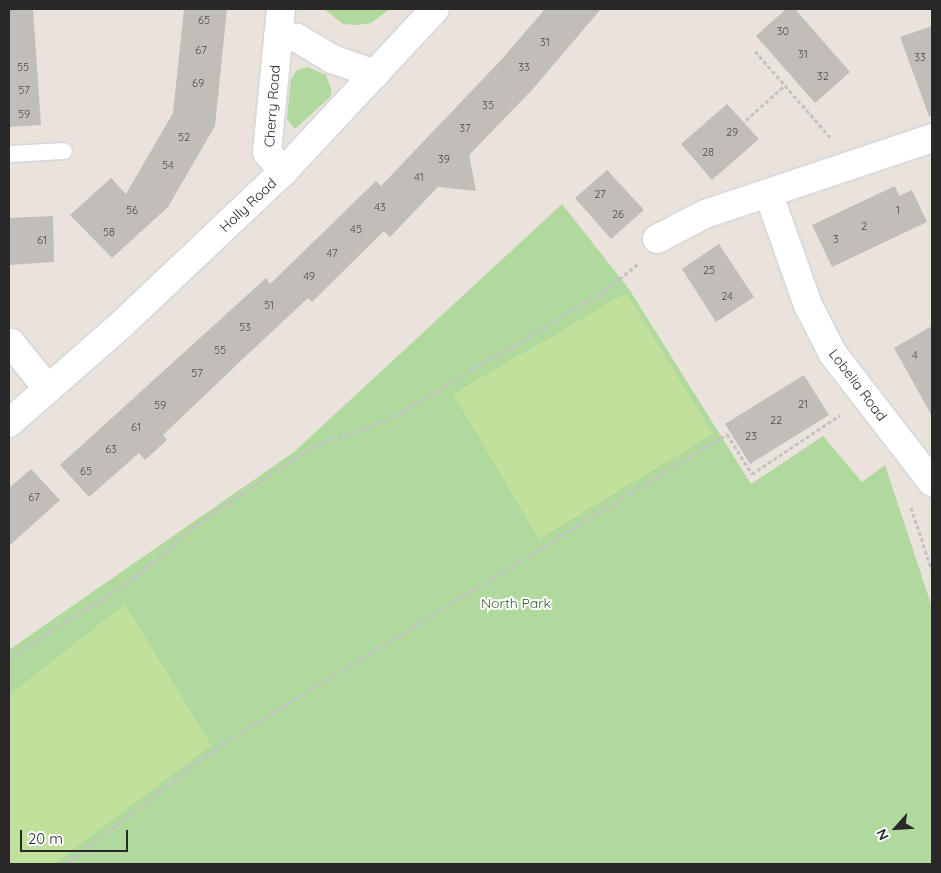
<!DOCTYPE html>
<style>
body{margin:0}
#map{position:relative;width:941px;height:873px;overflow:hidden;background:#e9e3dc;font-family:Quicksand,sans-serif}
div>[style]{position:absolute}
.green>*{inset:0;background:#b1d99e}
.pitch>*{inset:0;background:#c1e09b}
.building>*{inset:0;background:#c1bdb8}
.path>*{height:3px;margin-top:-1.5px;transform-origin:0;background:repeating-linear-gradient(90deg,#c3c3c3 0 4px,transparent 0 6.5px)}
.roads{filter:drop-shadow(0 0 1px #cacdd8) drop-shadow(0 0 1px #cacdd8)}
.lane>*{height:16px;margin:-8px;padding:0 8px;transform-origin:8px;border-radius:8px;background:#fff}
.street>*{height:28px;margin:-14px;padding:0 14px;transform-origin:14px;border-radius:14px;background:#fff}
span{translate:-50% -50%;white-space:nowrap;text-align:center;line-height:1.15;-webkit-text-stroke:4px #fff;paint-order:stroke}
.number-label{font-size:11px;color:#4e4d4c}
.number-label span{-webkit-text-stroke-width:0}
.street-label{font-size:14px;color:#282828}
.park-label{font-size:14px;color:#2d5c22}
.frame{position:absolute;inset:0;border:10px solid #282828;pointer-events:none}
.north{position:absolute;left:871px;top:803px;width:50px;height:50px;-webkit-text-stroke:4px #fff;paint-order:stroke;rotate:244deg;font-size:14px;font-weight:700;line-height:20px;text-align:center;color:#282828}
.north::after{content:'';display:block;margin:auto;width:18px;height:22px;background:#282828;clip-path:polygon(50% 0,100% 100%,50% 72%,0 100%)}
.scale{position:absolute;left:20px;top:830px;width:108px;height:22px;box-sizing:border-box;border:2px solid #282828;border-top:0;padding-left:6px;font-size:15px;line-height:18px;white-space:nowrap;color:#282828;-webkit-text-stroke:4px #fff;paint-order:stroke}
</style>
<div id="map">
<div class="green">
<i style="clip-path:polygon(324px 9px,390px 9px,371px 23px,356px 25px,343px 24px)"></i>
<i style="clip-path:polygon(308px 67px,326px 75px,332px 91px,330px 97px,295px 129px,287px 119px,291px 79px,297px 70px)"></i>
<i style="clip-path:polygon(562px 204px,629px 289px,751px 484px,823px 436px,862px 482px,885px 465px,932px 607px,932px 864px,9px 864px,9px 650px,294px 452px)"></i>
</div>
<div class="pitch">
<i style="clip-path:polygon(626px 293px,713px 434px,539px 539px,453px 394px)"></i>
<i style="clip-path:polygon(125px 604px,211px 745px,54px 864px,9px 864px,9px 695px)"></i>
</div>
<div class="building">
<i style="clip-path:polygon(9px 9px,33px 9px,41px 125px,9px 127px)"></i>
<i style="clip-path:polygon(184px 9px,227px 9px,215px 126px,168px 207px,112px 258px,70px 215px,111px 178px,126px 194px,173px 113px)"></i>
<i style="clip-path:polygon(545px 9px,601px 9px,531px 91px,469px 155px,476px 191px,438px 187px,390px 237px,384px 231px,312px 302px,308px 298px,248px 354px,163px 435px,167px 440px,145px 460px,139px 453px,89px 497px,60px 465px,266px 278px,270px 284px,376px 181px,381px 186px,502px 59px)"></i>
<i style="clip-path:polygon(786px 9px,795px 9px,850px 72px,815px 103px,756px 36px)"></i>
<i style="clip-path:polygon(932px 26px,932px 116px,929px 116px,900px 37px)"></i>
<i style="clip-path:polygon(727px 104px,759px 139px,712px 180px,681px 144px)"></i>
<i style="clip-path:polygon(607px 170px,644px 210px,611px 239px,575px 198px)"></i>
<i style="clip-path:polygon(895px 186px,899px 196px,912px 190px,927px 222px,832px 267px,812px 225px)"></i>
<i style="clip-path:polygon(53px 216px,54px 262px,9px 265px,9px 218px)"></i>
<i style="clip-path:polygon(719px 244px,754px 297px,716px 322px,682px 269px)"></i>
<i style="clip-path:polygon(932px 326px,932px 416px,894px 348px)"></i>
<i style="clip-path:polygon(804px 375px,829px 415px,750px 464px,725px 424px)"></i>
<i style="clip-path:polygon(31px 469px,60px 500px,9px 546px,9px 488px)"></i>
</div>
<div class="path">
<i style="left:755px;top:51px;width:114px;rotate:48.9deg"></i>
<i style="left:746px;top:120px;width:52px;rotate:-41.9deg"></i>
<i style="left:911px;top:507px;width:67px;rotate:71.8deg"></i>
<i style="left:9px;top:658px;width:147px;rotate:-32.5deg"></i>
<i style="left:133px;top:579px;width:92px;rotate:-40.1deg"></i>
<i style="left:203px;top:520px;width:133px;rotate:-33.7deg"></i>
<i style="left:314px;top:446px;width:78px;rotate:-19.4deg"></i>
<i style="left:388px;top:420px;width:252px;rotate:-30.8deg"></i>
<i style="left:604px;top:291px;width:43px;rotate:-38.5deg"></i>
<i style="left:66px;top:864px;width:197px;rotate:-37.6deg"></i>
<i style="left:222px;top:744px;width:593px;rotate:-31.54deg"></i>
<i style="left:727px;top:434px;width:47px;rotate:58deg"></i>
<i style="left:752px;top:474px;width:106px;rotate:-33.8deg"></i>
</div>
<div class="roads">
<div class="lane">
<i style="left:9px;top:154px;width:55px;rotate:-3.1deg"></i>
</div>
<div class="street">
<i style="left:281px;top:9px;width:144px;rotate:95.6deg"></i>
<i style="left:267px;top:152px;width:26px;rotate:51deg"></i>
<i style="left:278px;top:36px;width:19px;rotate:6deg"></i>
<i style="left:297px;top:38px;width:41px;rotate:31deg"></i>
<i style="left:332px;top:59px;width:46px;rotate:19.2deg"></i>
<i style="left:769px;top:195px;width:117px;rotate:70.5deg"></i>
<i style="left:808px;top:305px;width:55px;rotate:63deg"></i>
<i style="left:833px;top:354px;width:162px;rotate:52.3deg"></i>
<i style="left:657px;top:239px;width:54px;rotate:-27.5deg"></i>
<i style="left:705px;top:214px;width:239px;rotate:-18.5deg"></i>
<i style="left:11px;top:343px;width:59px;rotate:51.2deg"></i>
<i style="left:9px;top:423px;width:150px;rotate:-41.2deg"></i>
<i style="left:122px;top:324px;width:221px;rotate:-43.4deg"></i>
<i style="left:283px;top:172px;width:223px;rotate:-47deg"></i>
</div>
</div>
<div class="number-label">
<span style="left:204px;top:20px">65</span>
<span style="left:783px;top:31px">30</span>
<span style="left:545px;top:42px">31</span>
<span style="left:201px;top:50px">67</span>
<span style="left:803px;top:54px">31</span>
<span style="left:920px;top:57px">33</span>
<span style="left:23px;top:67px">55</span>
<span style="left:524px;top:67px">33</span>
<span style="left:823px;top:76px">32</span>
<span style="left:198px;top:83px">69</span>
<span style="left:24px;top:90px">57</span>
<span style="left:488px;top:105px">35</span>
<span style="left:24px;top:114px">59</span>
<span style="left:465px;top:128px">37</span>
<span style="left:732px;top:132px">29</span>
<span style="left:184px;top:137px">52</span>
<span style="left:708px;top:152px">28</span>
<span style="left:444px;top:159px">39</span>
<span style="left:168px;top:165px">54</span>
<span style="left:419px;top:177px">41</span>
<span style="left:600px;top:194px">27</span>
<span style="left:380px;top:207px">43</span>
<span style="left:132px;top:210px">56</span>
<span style="left:898px;top:210px">1</span>
<span style="left:618px;top:214px">26</span>
<span style="left:864px;top:226px">2</span>
<span style="left:356px;top:229px">45</span>
<span style="left:109px;top:232px">58</span>
<span style="left:836px;top:239px">3</span>
<span style="left:42px;top:240px">61</span>
<span style="left:332px;top:253px">47</span>
<span style="left:709px;top:270px">25</span>
<span style="left:309px;top:276px">49</span>
<span style="left:727px;top:296px">24</span>
<span style="left:269px;top:305px">51</span>
<span style="left:245px;top:327px">53</span>
<span style="left:220px;top:350px">55</span>
<span style="left:915px;top:355px">4</span>
<span style="left:197px;top:373px">57</span>
<span style="left:803px;top:404px">21</span>
<span style="left:160px;top:405px">59</span>
<span style="left:776px;top:420px">22</span>
<span style="left:136px;top:427px">61</span>
<span style="left:751px;top:436px">23</span>
<span style="left:111px;top:449px">63</span>
<span style="left:86px;top:471px">65</span>
<span style="left:34px;top:497px">67</span>
</div>
<div class="street-label">
<span style="left:272px;top:106px;rotate:-86deg">Cherry Road</span>
<span style="left:248px;top:205px;rotate:-43deg">Holly Road</span>
<span style="left:858px;top:385px;rotate:53deg">Lobelia Road</span>
</div>
<div class="park-label">
<span style="left:516px;top:603px">North Park</span>
</div>
<div class="frame"></div>
<div class="north">N</div>
<div class="scale">20 m</div>
</div>
